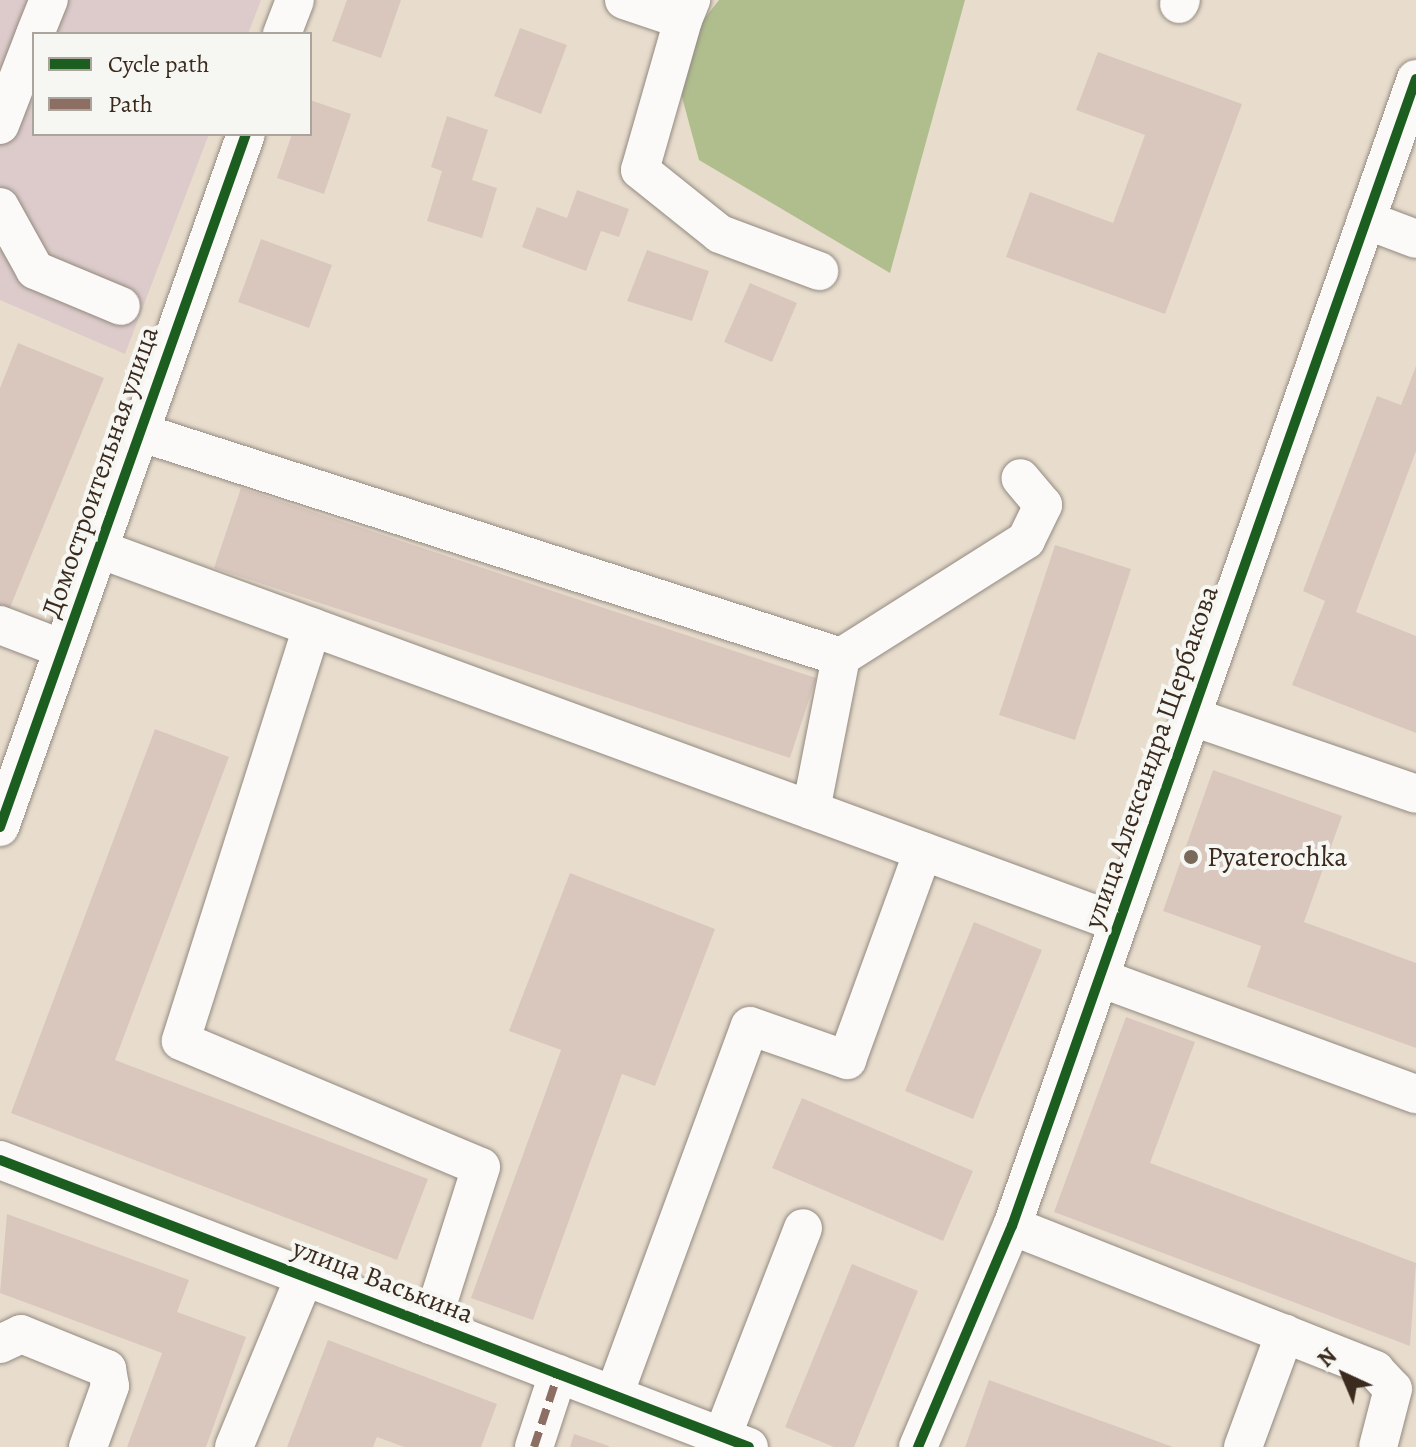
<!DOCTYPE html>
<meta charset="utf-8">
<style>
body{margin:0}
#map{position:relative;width:1416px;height:1447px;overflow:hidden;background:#e8ddcd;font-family:Alegreya,serif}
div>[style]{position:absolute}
.industrial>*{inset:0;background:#dccbca}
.forest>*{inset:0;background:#b0be8e}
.building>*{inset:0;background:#d9c7be}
.roads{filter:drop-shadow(0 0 2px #938a80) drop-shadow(0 0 2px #938a80)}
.minor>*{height:38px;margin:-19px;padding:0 19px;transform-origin:19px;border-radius:19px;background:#fcfaf8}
.quiet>*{height:8px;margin-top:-4px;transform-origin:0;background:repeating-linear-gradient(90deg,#8d6e63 0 16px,transparent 0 24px)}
.cycleway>*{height:10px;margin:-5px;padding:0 5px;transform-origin:5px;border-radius:5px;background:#1b5e20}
.dots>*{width:22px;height:22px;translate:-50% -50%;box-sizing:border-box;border:4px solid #f6f6f2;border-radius:50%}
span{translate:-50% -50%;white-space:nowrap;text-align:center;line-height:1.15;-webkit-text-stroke:8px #f6f6f2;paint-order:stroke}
.street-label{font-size:28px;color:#3b2a1e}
.poi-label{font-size:28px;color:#3b2a1e}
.left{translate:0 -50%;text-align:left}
.legend{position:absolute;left:32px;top:32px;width:280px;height:104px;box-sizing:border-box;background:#f6f6f2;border:2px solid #aba49d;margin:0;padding:10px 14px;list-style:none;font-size:24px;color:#3b2a1e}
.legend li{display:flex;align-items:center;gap:16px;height:40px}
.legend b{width:40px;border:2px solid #aba49d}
.north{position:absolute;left:1304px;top:1335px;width:80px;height:80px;-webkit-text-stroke:6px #f6f6f2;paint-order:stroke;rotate:316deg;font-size:22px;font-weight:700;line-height:32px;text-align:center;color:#3b2a1e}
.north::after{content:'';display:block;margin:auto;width:28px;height:36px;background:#3b2a1e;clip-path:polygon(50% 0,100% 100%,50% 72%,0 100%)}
</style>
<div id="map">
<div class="industrial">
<i style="clip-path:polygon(0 0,261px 0,248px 34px,34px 34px,34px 134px,209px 134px,125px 354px,0 300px)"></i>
</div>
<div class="forest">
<i style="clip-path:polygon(719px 0,965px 0,890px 273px,699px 160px,672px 60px)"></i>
</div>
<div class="building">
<i style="clip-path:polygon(347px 0,401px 0,381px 58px,332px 41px)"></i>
<i style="clip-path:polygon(520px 28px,567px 45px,541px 114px,494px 96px)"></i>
<i style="clip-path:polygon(1098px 52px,1242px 104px,1165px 314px,1006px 257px,1030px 192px,1113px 223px,1145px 135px,1076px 110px)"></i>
<i style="clip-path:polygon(310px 100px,351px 114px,324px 194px,277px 178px,292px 134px,310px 134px)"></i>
<i style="clip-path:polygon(447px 116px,488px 130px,472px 180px,497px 188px,482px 238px,427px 221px,442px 171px,431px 167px)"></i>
<i style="clip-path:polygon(577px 190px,629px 209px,619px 237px,601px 231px,586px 271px,522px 247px,537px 207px,567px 218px)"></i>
<i style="clip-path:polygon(261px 239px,332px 265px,309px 328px,238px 302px)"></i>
<i style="clip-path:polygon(647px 250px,709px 271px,692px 321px,627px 301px)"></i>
<i style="clip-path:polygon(750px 283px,797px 303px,772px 362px,724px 342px)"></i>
<i style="clip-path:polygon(18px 343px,104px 378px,9px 610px,0 606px,0 388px)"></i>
<i style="clip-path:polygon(1416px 366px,1416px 451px,1356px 612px,1416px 636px,1416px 733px,1292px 685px,1325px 601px,1303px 591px,1377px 396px,1401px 405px)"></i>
<i style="clip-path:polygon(241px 488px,816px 678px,790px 758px,214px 568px)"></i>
<i style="clip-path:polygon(1055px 545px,1131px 569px,1075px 740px,999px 715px)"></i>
<i style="clip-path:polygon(155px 729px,229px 757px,115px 1060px,428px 1179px,397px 1260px,11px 1113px)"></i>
<i style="clip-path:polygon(1213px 770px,1342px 816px,1304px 922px,1416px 963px,1416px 1048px,1247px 987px,1261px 946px,1163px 911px)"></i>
<i style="clip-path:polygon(570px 873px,715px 929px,655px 1086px,622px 1074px,533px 1320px,471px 1298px,561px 1050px,509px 1031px)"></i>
<i style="clip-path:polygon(974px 922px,1042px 950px,973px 1119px,905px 1091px)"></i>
<i style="clip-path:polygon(1126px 1017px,1195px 1042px,1150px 1163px,1416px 1263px,1410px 1346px,1054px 1212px)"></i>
<i style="clip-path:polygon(802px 1098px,973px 1171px,943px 1241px,772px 1168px)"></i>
<i style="clip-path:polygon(7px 1214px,189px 1280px,177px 1312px,246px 1337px,206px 1447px,127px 1447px,162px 1353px,0 1293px)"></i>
<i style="clip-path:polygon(852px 1264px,918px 1291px,854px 1447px,834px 1447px,785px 1427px)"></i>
<i style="clip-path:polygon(328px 1340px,497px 1404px,481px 1447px,404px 1447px,377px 1437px,373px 1447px,287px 1447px)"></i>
<i style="clip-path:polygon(989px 1380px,1173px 1447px,965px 1447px)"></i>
<i style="clip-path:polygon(574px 1434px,609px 1446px,609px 1447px,570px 1447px)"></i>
</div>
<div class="roads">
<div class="minor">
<i style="left:624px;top:0;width:62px;rotate:18.7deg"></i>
<i style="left:683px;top:20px;width:22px;rotate:-68deg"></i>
<i style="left:1179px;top:4px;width:4px;rotate:-63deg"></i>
<i style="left:683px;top:20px;width:156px;rotate:106deg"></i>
<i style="left:640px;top:170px;width:102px;rotate:38.7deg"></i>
<i style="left:720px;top:234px;width:106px;rotate:20.5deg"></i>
<i style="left:35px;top:34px;width:37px;rotate:-68deg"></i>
<i style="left:282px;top:34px;width:36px;rotate:-69deg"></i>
<i style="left:0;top:125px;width:94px;rotate:-68.9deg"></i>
<i style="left:0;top:207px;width:72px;rotate:60.9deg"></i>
<i style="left:35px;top:270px;width:93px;rotate:22.7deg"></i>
<i style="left:1366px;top:220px;width:53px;rotate:20.8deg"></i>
<i style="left:139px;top:432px;width:737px;rotate:17.77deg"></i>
<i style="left:841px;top:657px;width:156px;rotate:101.1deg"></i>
<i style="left:99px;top:549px;width:1086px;rotate:20.14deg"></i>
<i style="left:0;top:625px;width:67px;rotate:20.9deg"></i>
<i style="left:312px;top:627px;width:434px;rotate:107.6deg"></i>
<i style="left:181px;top:1041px;width:325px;rotate:22.8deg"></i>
<i style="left:481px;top:1167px;width:166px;rotate:107.6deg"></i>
<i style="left:841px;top:657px;width:219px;rotate:-32.3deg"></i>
<i style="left:1026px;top:540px;width:39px;rotate:-64deg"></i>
<i style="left:1043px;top:505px;width:35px;rotate:-130deg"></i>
<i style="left:1190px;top:716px;width:239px;rotate:19deg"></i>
<i style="left:0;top:827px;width:735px;rotate:-70.46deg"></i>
<i style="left:1100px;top:978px;width:337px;rotate:20.2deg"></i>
<i style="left:0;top:1160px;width:802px;rotate:20.97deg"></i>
<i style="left:1012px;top:1226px;width:391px;rotate:21.6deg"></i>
<i style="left:1375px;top:1370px;width:26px;rotate:47deg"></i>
<i style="left:1393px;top:1389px;width:60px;rotate:104.5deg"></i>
<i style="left:0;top:1344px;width:23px;rotate:-25deg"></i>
<i style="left:21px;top:1334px;width:93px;rotate:22.1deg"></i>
<i style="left:107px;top:1369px;width:17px;rotate:80deg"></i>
<i style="left:110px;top:1386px;width:65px;rotate:109.8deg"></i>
<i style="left:614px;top:1395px;width:393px;rotate:-69.8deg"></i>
<i style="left:750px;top:1026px;width:103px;rotate:19.3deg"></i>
<i style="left:847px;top:1060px;width:222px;rotate:-70deg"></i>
<i style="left:722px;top:1437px;width:224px;rotate:-68.8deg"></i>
<i style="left:234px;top:1447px;width:185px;rotate:-67.5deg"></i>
<i style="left:534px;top:1447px;width:77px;rotate:-71.8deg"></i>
<i style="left:918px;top:1447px;width:240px;rotate:-67deg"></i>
<i style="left:1012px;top:1226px;width:1216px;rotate:-70.6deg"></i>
<i style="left:1243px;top:1447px;width:121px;rotate:-69.8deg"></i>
</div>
</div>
<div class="quiet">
<i style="left:534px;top:1447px;width:77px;rotate:-71.8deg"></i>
</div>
<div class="cycleway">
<i style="left:0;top:827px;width:735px;rotate:-70.46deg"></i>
<i style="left:0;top:1160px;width:802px;rotate:20.97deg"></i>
<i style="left:918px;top:1447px;width:240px;rotate:-67deg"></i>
<i style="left:1012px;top:1226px;width:1216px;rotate:-70.6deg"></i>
</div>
<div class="dots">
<i style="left:1191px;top:857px;background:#78695b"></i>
</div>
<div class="street-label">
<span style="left:100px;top:472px;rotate:-71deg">Домостроительная улица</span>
<span style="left:1151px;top:757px;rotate:-71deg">улица Александра Щербакова</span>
<span style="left:383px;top:1281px;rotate:21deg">улица Васькина</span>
</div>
<div class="poi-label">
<span class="left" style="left:1207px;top:857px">Pyaterochka</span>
</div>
<ul class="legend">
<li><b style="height:10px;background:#1b5e20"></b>Cycle path</li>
<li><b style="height:10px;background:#8d6e63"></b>Path</li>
</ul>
<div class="north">N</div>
</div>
